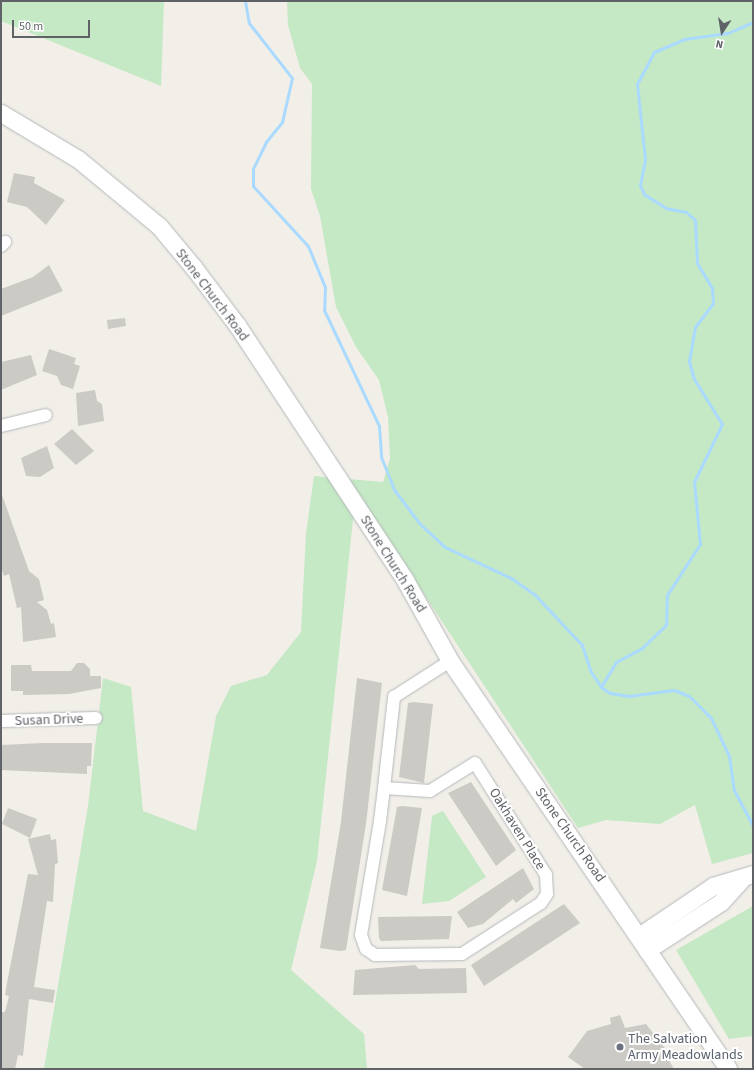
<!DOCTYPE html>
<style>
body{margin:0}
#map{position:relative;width:754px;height:1070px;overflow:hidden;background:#f1efe8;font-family:"Source Sans 3",sans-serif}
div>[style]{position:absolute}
.green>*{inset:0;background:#c5e8c5}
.stream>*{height:3px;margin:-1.5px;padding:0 1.5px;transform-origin:1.5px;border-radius:1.5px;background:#aadaff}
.building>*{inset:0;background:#cccac5}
.roads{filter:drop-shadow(0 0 1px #b5b8bc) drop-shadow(0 0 1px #b5b8bc)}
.street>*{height:12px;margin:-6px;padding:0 6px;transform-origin:6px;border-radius:6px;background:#fff}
.secondary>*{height:17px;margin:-8.5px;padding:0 8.5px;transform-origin:8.5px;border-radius:8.5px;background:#fff}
.dots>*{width:11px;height:11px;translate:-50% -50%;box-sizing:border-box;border:2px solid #fff;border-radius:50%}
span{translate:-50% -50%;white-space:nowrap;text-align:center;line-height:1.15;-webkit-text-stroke:4px #fff;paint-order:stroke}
.street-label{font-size:14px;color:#5f6368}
.worship-label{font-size:14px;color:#5b616d}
.left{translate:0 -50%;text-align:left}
.frame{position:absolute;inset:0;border:2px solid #5f6368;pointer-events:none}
.north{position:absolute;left:702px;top:12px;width:40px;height:40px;-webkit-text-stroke:3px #fff;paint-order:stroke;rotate:192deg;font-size:11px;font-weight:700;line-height:16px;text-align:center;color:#5f6368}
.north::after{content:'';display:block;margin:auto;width:14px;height:18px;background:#5f6368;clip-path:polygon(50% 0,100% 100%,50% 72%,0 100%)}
.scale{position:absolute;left:12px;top:20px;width:78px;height:18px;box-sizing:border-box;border:2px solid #5f6368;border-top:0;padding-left:5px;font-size:12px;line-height:14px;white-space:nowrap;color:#5f6368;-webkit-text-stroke:3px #fff;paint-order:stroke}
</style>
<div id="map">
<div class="green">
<i style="clip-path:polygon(1px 1px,164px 1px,161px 86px,1px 21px)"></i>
<i style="clip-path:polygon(287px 1px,753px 1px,753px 853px,712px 864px,695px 805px,660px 824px,606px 820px,578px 828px,356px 491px,317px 861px,291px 970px,364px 1034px,367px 1069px,44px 1069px,88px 806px,103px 678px,131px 687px,143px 811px,196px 831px,216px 716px,231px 686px,267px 675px,301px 632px,306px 533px,314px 476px,383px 482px,390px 458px,388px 417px,379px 380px,356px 347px,336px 307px,320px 216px,311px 189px,312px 84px,300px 68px,288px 25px)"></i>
<i style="clip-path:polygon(443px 811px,486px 877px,449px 901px,422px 904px,432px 816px)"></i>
<i style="clip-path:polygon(753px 906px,753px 1036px,729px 1039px,676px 950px)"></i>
</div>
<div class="stream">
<i style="left:245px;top:1px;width:22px;rotate:80deg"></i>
<i style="left:249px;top:23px;width:70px;rotate:52deg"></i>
<i style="left:292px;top:78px;width:45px;rotate:102.8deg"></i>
<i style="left:282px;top:122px;width:26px;rotate:129deg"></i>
<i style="left:266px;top:142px;width:30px;rotate:116deg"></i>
<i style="left:253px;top:169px;width:17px;rotate:90deg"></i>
<i style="left:253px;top:186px;width:81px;rotate:47.5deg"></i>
<i style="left:308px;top:246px;width:44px;rotate:67.5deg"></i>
<i style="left:325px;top:287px;width:23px;rotate:92deg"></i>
<i style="left:324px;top:310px;width:128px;rotate:64.6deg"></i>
<i style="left:379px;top:426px;width:31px;rotate:86deg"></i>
<i style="left:381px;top:457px;width:37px;rotate:68deg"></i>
<i style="left:395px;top:491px;width:40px;rotate:53deg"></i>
<i style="left:419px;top:523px;width:35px;rotate:43deg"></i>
<i style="left:445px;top:547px;width:73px;rotate:25.2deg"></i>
<i style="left:511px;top:578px;width:29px;rotate:35deg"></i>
<i style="left:535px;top:595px;width:69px;rotate:46.8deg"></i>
<i style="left:582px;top:645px;width:28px;rotate:72deg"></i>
<i style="left:591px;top:672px;width:18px;rotate:56deg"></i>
<i style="left:601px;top:687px;width:11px;rotate:34deg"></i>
<i style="left:610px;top:693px;width:19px;rotate:9deg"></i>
<i style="left:629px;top:696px;width:45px;rotate:-7.6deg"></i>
<i style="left:674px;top:690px;width:16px;rotate:22deg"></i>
<i style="left:689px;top:696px;width:31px;rotate:45deg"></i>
<i style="left:711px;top:718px;width:42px;rotate:64.7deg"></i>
<i style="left:729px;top:756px;width:34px;rotate:82deg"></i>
<i style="left:734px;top:790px;width:41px;rotate:62.2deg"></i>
<i style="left:601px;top:687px;width:29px;rotate:-59deg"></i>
<i style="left:616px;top:662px;width:30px;rotate:-28deg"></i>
<i style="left:642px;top:648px;width:33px;rotate:-44deg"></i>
<i style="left:666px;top:625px;width:30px;rotate:-88deg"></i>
<i style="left:667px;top:595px;width:61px;rotate:-57.1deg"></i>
<i style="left:700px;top:544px;width:62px;rotate:-95.5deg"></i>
<i style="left:694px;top:482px;width:64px;rotate:-64.2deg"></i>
<i style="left:722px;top:424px;width:53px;rotate:-121.9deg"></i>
<i style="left:694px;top:379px;width:19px;rotate:-106deg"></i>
<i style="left:689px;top:361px;width:35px;rotate:-80deg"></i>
<i style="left:695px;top:327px;width:30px;rotate:-53deg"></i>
<i style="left:713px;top:303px;width:15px;rotate:-94deg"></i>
<i style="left:712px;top:288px;width:29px;rotate:-121deg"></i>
<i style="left:697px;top:263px;width:43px;rotate:-92.7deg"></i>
<i style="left:695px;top:220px;width:12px;rotate:-138deg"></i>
<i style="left:686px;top:212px;width:20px;rotate:-169deg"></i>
<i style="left:666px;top:208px;width:26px;rotate:-148deg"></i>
<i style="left:644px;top:194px;width:10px;rotate:-114deg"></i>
<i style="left:640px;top:185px;width:26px;rotate:-79deg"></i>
<i style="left:645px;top:159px;width:75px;rotate:-96.1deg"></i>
<i style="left:637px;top:84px;width:36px;rotate:-62deg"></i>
<i style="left:654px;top:52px;width:33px;rotate:-23deg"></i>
<i style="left:684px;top:39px;width:44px;rotate:-7.8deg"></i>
<i style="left:728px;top:33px;width:27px;rotate:-24deg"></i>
</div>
<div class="building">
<i style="clip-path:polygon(14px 173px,35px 177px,34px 183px,65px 200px,46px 225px,27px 207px,7px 202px)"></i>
<i style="clip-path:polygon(49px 265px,63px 291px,1px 316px,1px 289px,33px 277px)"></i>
<i style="clip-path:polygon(125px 318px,126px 326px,108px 329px,107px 320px)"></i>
<i style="clip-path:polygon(49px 349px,76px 358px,74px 364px,80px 366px,73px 389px,61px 385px,57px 376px,42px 371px)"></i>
<i style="clip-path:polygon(31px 355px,37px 375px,1px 390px,1px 362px)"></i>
<i style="clip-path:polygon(95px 390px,97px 401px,102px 404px,104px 421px,78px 426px,76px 393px)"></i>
<i style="clip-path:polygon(72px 429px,94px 451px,76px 465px,54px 444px)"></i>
<i style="clip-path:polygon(47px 446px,54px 468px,40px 477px,26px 476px,21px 458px)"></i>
<i style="clip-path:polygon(1px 492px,29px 571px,39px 579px,44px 600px,37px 602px,47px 610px,51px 624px,54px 623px,56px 637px,23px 642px,21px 607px,17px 608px,9px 574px,4px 576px,1px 567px)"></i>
<i style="clip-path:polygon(77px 663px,84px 663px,90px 669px,90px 676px,101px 676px,101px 688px,69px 694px,23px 695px,23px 691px,11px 691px,11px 665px,31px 665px,32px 671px,71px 671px)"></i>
<i style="clip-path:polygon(357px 678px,382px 683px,366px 824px,346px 950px,340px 951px,320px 948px,341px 822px)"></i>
<i style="clip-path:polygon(413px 702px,433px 704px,424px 783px,399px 777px,408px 703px)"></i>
<i style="clip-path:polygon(43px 743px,92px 743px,91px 766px,87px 766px,87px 774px,1px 770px,1px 745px)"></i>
<i style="clip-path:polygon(471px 782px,516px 850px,496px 866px,448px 793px)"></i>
<i style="clip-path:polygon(402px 806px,422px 808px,407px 896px,382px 890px,397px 807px)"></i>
<i style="clip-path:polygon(8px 808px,37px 819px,30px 838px,2px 824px)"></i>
<i style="clip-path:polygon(50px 834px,51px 840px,56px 839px,58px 863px,55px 864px,53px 902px,47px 901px,34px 987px,55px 990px,53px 1003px,29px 999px,23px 1056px,18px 1055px,15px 1069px,1px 1069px,1px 1012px,5px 1012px,9px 996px,5px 995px,7px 983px,28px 874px,38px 875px,28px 839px)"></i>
<i style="clip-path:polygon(523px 868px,534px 889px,516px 903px,513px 899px,483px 924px,468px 928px,457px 912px)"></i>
<i style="clip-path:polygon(564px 904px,580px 923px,484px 986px,471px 965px)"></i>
<i style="clip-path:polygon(452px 916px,449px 939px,381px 941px,379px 938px,378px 917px)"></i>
<i style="clip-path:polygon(415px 965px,419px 969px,466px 968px,467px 993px,353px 995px,355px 970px)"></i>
<i style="clip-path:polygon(620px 1015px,625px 1028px,646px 1024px,671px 1056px,667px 1057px,674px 1069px,585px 1069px,568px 1057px,587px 1031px,611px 1024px,610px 1018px)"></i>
</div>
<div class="roads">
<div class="street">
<i style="left:1px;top:246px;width:6px;rotate:-45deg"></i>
<i style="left:1px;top:426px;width:46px;rotate:-13.7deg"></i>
<i style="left:1px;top:721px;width:95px;rotate:-1.8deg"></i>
<i style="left:384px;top:788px;width:46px;rotate:3.7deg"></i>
<i style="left:430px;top:791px;width:53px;rotate:-31.9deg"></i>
<i style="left:475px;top:763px;width:133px;rotate:57.6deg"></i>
<i style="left:546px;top:875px;width:19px;rotate:87deg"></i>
<i style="left:547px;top:894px;width:11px;rotate:124deg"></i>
<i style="left:541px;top:903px;width:94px;rotate:147.2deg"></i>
<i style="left:462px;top:954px;width:87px;rotate:179.3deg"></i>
<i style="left:375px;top:955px;width:11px;rotate:-146deg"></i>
<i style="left:366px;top:949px;width:15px;rotate:-110deg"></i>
<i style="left:361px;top:935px;width:116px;rotate:-80.5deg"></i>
<i style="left:380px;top:821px;width:33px;rotate:-83deg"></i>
<i style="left:384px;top:788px;width:92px;rotate:-83.7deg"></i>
<i style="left:394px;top:697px;width:67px;rotate:-32.7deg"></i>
</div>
<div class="secondary">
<i style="left:1px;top:113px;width:90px;rotate:30.9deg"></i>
<i style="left:78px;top:159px;width:105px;rotate:39.6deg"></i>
<i style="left:159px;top:226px;width:55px;rotate:50.2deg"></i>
<i style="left:194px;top:268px;width:71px;rotate:53deg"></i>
<i style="left:237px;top:325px;width:305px;rotate:56.6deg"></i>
<i style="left:405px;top:580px;width:93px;rotate:60.9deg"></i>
<i style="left:450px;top:661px;width:494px;rotate:55.7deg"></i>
<i style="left:639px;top:936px;width:89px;rotate:-34deg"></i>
<i style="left:713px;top:886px;width:42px;rotate:-16.7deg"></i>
<i style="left:647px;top:950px;width:88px;rotate:-33deg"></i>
<i style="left:721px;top:902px;width:30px;rotate:-48deg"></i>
</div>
</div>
<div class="dots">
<i style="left:620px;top:1047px;background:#6b7280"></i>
</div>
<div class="street-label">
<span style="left:212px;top:295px;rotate:53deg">Stone Church Road</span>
<span style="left:393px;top:564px;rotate:58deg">Stone Church Road</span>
<span style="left:49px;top:720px;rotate:-2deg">Susan Drive</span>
<span style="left:517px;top:829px;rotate:58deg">Oakhaven Place</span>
<span style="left:570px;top:835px;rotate:55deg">Stone Church Road</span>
</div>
<div class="worship-label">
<span class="left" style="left:628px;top:1047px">The Salvation<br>Army Meadowlands</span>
</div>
<div class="frame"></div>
<div class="north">N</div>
<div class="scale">50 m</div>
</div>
